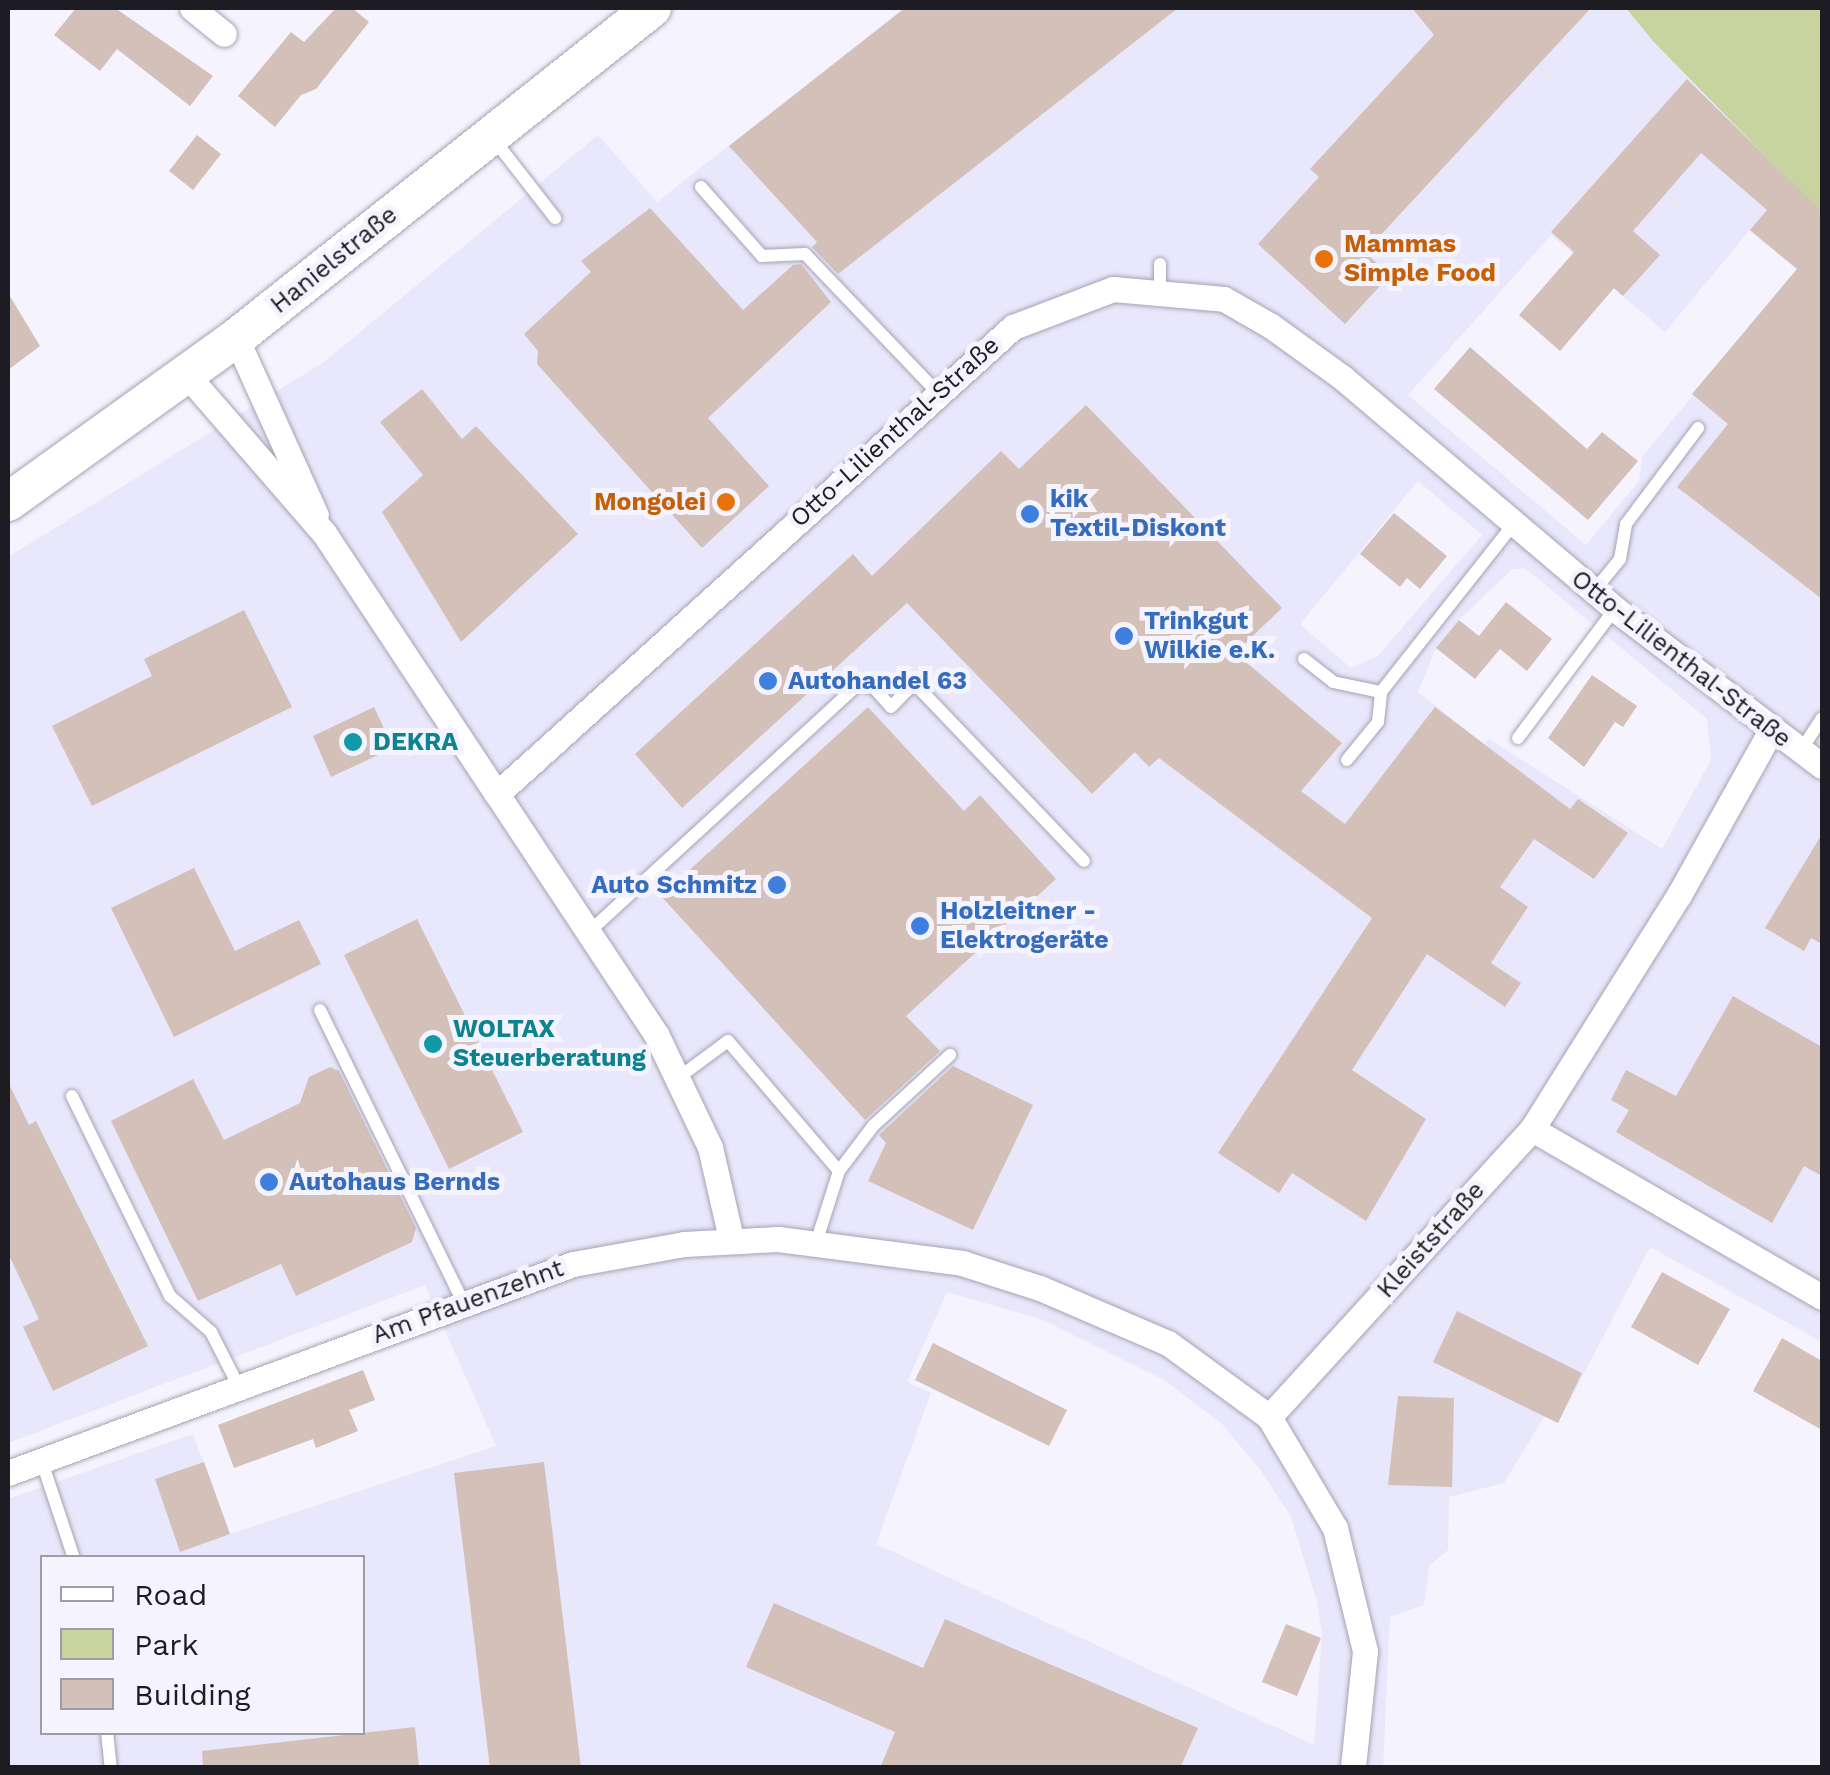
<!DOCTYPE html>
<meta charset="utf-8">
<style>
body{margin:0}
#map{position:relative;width:1830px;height:1775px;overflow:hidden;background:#f4f3fe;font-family:"Work Sans",sans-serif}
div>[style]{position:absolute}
.built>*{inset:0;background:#e9e7fb}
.green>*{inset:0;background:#c8d3a0}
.building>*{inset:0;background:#d3c0b9}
.roads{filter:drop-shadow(0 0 2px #a5a3b3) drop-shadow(0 0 2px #a5a3b3)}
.service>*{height:12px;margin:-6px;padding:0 6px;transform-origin:6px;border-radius:6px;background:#fff}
.minor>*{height:25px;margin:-12.5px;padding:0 12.5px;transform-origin:12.5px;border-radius:12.5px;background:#fff}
.secondary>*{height:38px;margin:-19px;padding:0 19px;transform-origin:19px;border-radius:19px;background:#fff}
.dots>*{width:28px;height:28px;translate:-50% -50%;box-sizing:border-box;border:5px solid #f4f3fe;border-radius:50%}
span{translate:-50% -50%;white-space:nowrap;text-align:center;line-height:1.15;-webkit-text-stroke:10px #f4f3fe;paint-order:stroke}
.food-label{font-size:25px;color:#c56008;font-weight:700}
.left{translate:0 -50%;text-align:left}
.right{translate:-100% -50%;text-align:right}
.street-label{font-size:25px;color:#1d1c22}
.shop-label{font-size:25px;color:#366cbe;font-weight:700}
.culture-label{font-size:25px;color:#0d838f;font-weight:700}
.frame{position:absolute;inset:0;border:10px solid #1d1c22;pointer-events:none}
.legend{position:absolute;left:40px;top:1555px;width:325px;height:180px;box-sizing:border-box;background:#f4f3fe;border:2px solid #9e9da6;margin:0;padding:12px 18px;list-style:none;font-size:30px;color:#1d1c22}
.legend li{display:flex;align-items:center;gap:20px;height:50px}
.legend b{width:50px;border:2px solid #9e9da6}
</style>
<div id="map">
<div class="built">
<i style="clip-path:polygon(evenodd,904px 8px,1626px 8px,1822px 214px,1822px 1342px,1650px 1247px,1558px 1423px,1544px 1417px,1504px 1483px,1449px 1497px,1448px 1550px,1429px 1566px,1424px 1605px,1390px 1617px,1383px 1767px,8px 1767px,8px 1499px,193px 1434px,230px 1534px,496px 1446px,425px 1285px,8px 1443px,8px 557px,324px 362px,598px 135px,657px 202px,904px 8px,1749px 231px,1797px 269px,1642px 457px,1639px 481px,1586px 545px,1408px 395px,1551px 235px,1665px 332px,1749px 231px,904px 8px,1418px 481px,1482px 535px,1378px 656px,1351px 668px,1300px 624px,1418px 481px,904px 8px,1525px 568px,1707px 719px,1711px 760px,1662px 849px,1489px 739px,1484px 744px,1418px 692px,1436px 648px,1459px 620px,1512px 569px,1525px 568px,904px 8px,947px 1292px,1041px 1319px,1164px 1380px,1222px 1424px,1262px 1472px,1291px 1517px,1317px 1602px,1322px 1635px,1314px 1745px,876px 1544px,931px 1393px,907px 1382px,947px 1292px,904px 8px,42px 1558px,362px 1558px,362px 1732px,42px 1732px,42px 1558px)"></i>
</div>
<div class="green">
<i style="clip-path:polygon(1626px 8px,1822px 8px,1822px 214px,1653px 41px)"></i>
</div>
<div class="building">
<i style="clip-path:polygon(76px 8px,115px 8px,213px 76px,190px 106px,117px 49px,100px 71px,54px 35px)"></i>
<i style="clip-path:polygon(336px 8px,352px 8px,369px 22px,316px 89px,301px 95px,275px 127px,238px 96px,291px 32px,304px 42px)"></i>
<i style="clip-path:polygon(905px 8px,1178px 8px,838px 274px,812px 247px,817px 242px,729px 146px)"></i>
<i style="clip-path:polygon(1412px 8px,1591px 8px,1365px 252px,1390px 275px,1345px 324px,1258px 244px,1319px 177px,1310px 169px,1434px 35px)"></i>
<i style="clip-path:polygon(1687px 79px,1822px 212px,1822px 599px,1677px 487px,1728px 424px,1692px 394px,1797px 269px,1750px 230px,1767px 210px,1701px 153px,1633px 231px,1660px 255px,1623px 296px,1614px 288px,1560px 351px,1519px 315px,1574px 252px,1551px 232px)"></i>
<i style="clip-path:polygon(197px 135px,221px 154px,193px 190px,169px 171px)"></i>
<i style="clip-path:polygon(650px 208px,743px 310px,793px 265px,801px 264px,831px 302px,708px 418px,769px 486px,702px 548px,537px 364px,538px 351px,524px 334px,591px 272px,581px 261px)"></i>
<i style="clip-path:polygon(8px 293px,40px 346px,8px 370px)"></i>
<i style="clip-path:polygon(1470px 347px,1587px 449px,1602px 432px,1638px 461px,1588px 520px,1434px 389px)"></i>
<i style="clip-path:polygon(422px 389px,462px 439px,476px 426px,578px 534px,461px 642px,382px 512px,423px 475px,380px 422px)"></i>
<i style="clip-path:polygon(1086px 405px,1282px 608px,1235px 653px,1342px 743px,1301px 791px,1345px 824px,1435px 707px,1570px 809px,1578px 799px,1628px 833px,1594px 879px,1534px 839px,1500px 887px,1528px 907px,1491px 963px,1521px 983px,1505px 1007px,1427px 954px,1352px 1070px,1426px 1119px,1366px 1221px,1292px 1173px,1279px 1193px,1218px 1153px,1372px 918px,1159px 758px,1149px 767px,1135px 752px,1092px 794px,907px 603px,682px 808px,635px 754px,853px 554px,872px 576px,1001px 451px,1019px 469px)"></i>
<i style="clip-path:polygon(1394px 513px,1447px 556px,1420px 589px,1407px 578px,1400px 587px,1360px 554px)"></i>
<i style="clip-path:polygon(1506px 602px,1552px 639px,1527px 671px,1500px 649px,1475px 679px,1436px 648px,1459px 620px,1479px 636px)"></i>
<i style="clip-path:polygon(244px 610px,292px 707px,92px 806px,52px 726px,152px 676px,144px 659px)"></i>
<i style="clip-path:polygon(1592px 675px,1637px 706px,1623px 727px,1615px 722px,1584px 767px,1548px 738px)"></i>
<i style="clip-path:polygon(374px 707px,393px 748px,331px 777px,313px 736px)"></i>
<i style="clip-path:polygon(868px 707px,964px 811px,980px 795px,1056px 879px,906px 1016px,940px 1051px,865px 1120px,661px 896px)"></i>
<i style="clip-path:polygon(1822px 834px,1822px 944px,1811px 938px,1804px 951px,1765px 928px)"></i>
<i style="clip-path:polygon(194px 868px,235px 951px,299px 920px,321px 964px,174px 1037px,111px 908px)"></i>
<i style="clip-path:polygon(417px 919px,523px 1132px,449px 1169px,344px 955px)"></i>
<i style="clip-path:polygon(1733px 996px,1822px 1047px,1822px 1176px,1804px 1166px,1772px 1223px,1616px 1132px,1629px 1110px,1611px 1100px,1626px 1070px,1676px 1096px)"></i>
<i style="clip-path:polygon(953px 1066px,1033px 1105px,973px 1230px,868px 1181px,886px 1143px,879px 1135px)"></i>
<i style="clip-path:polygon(330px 1067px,339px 1071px,416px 1228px,412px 1242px,296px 1296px,281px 1264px,198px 1301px,111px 1121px,193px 1079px,224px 1140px,300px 1103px,309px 1077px)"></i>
<i style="clip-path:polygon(8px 1082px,29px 1125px,36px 1121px,148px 1346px,53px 1391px,23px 1327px,39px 1319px,8px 1253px)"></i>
<i style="clip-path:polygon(1662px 1272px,1730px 1309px,1698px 1365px,1631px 1327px)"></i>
<i style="clip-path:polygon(1457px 1311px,1582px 1373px,1558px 1423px,1433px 1362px)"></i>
<i style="clip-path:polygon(1782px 1338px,1822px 1361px,1822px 1430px,1753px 1391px)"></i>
<i style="clip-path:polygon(933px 1343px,1067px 1410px,1049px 1446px,915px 1380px)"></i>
<i style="clip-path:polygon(363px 1370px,375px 1400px,349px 1410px,358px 1431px,316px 1448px,313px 1439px,234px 1468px,218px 1425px)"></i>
<i style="clip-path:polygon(1398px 1396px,1454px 1398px,1452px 1487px,1388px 1485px)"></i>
<i style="clip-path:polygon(204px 1462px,230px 1534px,180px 1552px,155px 1479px)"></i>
<i style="clip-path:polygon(544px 1462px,581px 1768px,490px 1768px,454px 1473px)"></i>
<i style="clip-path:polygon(774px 1603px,923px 1668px,945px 1619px,1198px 1728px,1180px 1768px,880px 1768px,895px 1732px,746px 1667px)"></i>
<i style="clip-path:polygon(1286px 1624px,1321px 1638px,1297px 1696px,1262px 1682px)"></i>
<i style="clip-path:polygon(415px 1727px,419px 1768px,203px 1768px,202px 1751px)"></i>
</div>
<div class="roads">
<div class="service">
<i style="left:492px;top:137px;width:103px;rotate:52.1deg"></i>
<i style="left:701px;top:187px;width:92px;rotate:48.5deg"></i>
<i style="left:762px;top:256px;width:43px;rotate:-2.7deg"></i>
<i style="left:805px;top:254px;width:191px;rotate:46.3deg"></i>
<i style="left:1160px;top:264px;width:24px;rotate:90deg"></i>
<i style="left:1594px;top:591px;width:41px;rotate:-50.9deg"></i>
<i style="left:1620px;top:559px;width:36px;rotate:-80deg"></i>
<i style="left:1626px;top:524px;width:120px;rotate:-53.1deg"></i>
<i style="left:1304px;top:659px;width:37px;rotate:38deg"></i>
<i style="left:1333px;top:682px;width:49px;rotate:11.8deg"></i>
<i style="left:1381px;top:692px;width:213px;rotate:-51.7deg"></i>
<i style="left:1518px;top:738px;width:161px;rotate:-53.1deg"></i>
<i style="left:1800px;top:752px;width:40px;rotate:-57.1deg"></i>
<i style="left:1347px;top:760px;width:49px;rotate:-50.8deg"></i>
<i style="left:1378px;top:722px;width:30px;rotate:-84deg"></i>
<i style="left:590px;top:931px;width:365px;rotate:-42.6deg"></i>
<i style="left:859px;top:684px;width:16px;rotate:15deg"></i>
<i style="left:874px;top:688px;width:25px;rotate:48deg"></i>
<i style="left:891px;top:707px;width:33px;rotate:-46deg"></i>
<i style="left:914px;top:683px;width:246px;rotate:46.3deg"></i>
<i style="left:320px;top:1010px;width:325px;rotate:63.9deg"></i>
<i style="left:678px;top:1078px;width:62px;rotate:-36.5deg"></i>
<i style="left:728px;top:1041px;width:171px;rotate:49.5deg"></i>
<i style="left:839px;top:1171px;width:72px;rotate:107.7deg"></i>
<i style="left:72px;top:1096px;width:223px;rotate:63.9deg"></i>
<i style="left:170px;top:1296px;width:55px;rotate:41.3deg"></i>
<i style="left:211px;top:1332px;width:62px;rotate:63deg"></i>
<i style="left:839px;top:1171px;width:56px;rotate:-52.9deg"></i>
<i style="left:873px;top:1126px;width:105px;rotate:-42.7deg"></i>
<i style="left:42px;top:1462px;width:101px;rotate:71.6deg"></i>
<i style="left:107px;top:1732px;width:36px;rotate:84deg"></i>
</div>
<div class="minor">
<i style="left:192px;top:8px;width:41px;rotate:39.1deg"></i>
<i style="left:236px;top:338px;width:194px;rotate:65.7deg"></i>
<i style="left:187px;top:375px;width:209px;rotate:49.1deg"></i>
<i style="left:324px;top:533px;width:313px;rotate:56.5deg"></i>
<i style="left:497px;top:794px;width:696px;rotate:-42.15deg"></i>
<i style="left:1013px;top:327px;width:107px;rotate:-20.8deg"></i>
<i style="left:1113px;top:289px;width:111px;rotate:5.1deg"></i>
<i style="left:1224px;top:299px;width:54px;rotate:29.9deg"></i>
<i style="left:1271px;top:326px;width:89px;rotate:35.8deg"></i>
<i style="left:1343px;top:378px;width:357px;rotate:40.3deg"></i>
<i style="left:1615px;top:609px;width:260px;rotate:37.2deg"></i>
<i style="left:497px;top:794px;width:288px;rotate:56.5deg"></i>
<i style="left:656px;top:1034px;width:125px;rotate:64.5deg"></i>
<i style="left:710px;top:1147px;width:94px;rotate:77.1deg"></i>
<i style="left:1532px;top:1129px;width:335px;rotate:30.1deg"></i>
<i style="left:1269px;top:1417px;width:390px;rotate:-47.6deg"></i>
<i style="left:1532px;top:1129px;width:276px;rotate:-57.9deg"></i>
<i style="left:1679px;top:895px;width:187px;rotate:-60.8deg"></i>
<i style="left:8px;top:1473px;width:602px;rotate:-20.3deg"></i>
<i style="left:573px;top:1264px;width:113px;rotate:-10.2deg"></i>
<i style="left:684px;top:1244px;width:94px;rotate:-3deg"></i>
<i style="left:778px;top:1239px;width:186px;rotate:7.4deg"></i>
<i style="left:962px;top:1263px;width:82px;rotate:17.8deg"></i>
<i style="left:1040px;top:1288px;width:139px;rotate:23.3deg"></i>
<i style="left:1168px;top:1343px;width:125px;rotate:36.2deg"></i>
<i style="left:1269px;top:1417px;width:129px;rotate:59.3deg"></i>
<i style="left:1335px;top:1528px;width:127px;rotate:76.3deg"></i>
<i style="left:1365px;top:1651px;width:118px;rotate:95.9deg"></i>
</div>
<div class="secondary">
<i style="left:8px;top:502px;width:281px;rotate:-35.7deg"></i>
<i style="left:236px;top:338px;width:531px;rotate:-38.42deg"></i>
</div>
</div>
<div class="dots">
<i style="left:1324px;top:259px;background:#e8710a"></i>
<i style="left:726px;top:502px;background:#e8710a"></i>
<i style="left:1030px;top:514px;background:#3f7fe0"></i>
<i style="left:1124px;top:636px;background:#3f7fe0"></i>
<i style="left:768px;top:681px;background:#3f7fe0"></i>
<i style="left:353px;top:742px;background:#0f9aa8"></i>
<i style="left:777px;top:885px;background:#3f7fe0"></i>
<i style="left:920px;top:926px;background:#3f7fe0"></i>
<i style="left:433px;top:1044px;background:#0f9aa8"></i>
<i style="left:269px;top:1182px;background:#3f7fe0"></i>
</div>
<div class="food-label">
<span class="left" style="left:1344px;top:259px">Mammas<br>Simple Food</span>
<span class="right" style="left:706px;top:502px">Mongolei</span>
</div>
<div class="street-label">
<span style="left:334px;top:260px;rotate:-39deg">Hanielstraße</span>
<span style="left:895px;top:432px;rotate:-42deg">Otto-Lilienthal-Straße</span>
<span style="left:1681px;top:659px;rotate:38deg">Otto-Lilienthal-Straße</span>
<span style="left:1431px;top:1240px;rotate:-48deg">Kleiststraße</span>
<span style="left:468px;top:1302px;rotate:-20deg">Am Pfauenzehnt</span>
</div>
<div class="shop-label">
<span class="left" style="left:1050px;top:514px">kik<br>Textil-Diskont</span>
<span class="left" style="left:1144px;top:636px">Trinkgut<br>Wilkie e.K.</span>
<span class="left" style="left:788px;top:681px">Autohandel 63</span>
<span class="right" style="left:757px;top:885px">Auto Schmitz</span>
<span class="left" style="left:940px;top:926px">Holzleitner -<br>Elektrogeräte</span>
<span class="left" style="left:289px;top:1182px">Autohaus Bernds</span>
</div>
<div class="culture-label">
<span class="left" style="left:373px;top:742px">DEKRA</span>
<span class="left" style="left:453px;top:1044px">WOLTAX<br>Steuerberatung</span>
</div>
<div class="frame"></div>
<ul class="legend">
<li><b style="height:12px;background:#fff"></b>Road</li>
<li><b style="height:28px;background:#c8d3a0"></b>Park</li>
<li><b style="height:28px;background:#d3c0b9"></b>Building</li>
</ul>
</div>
